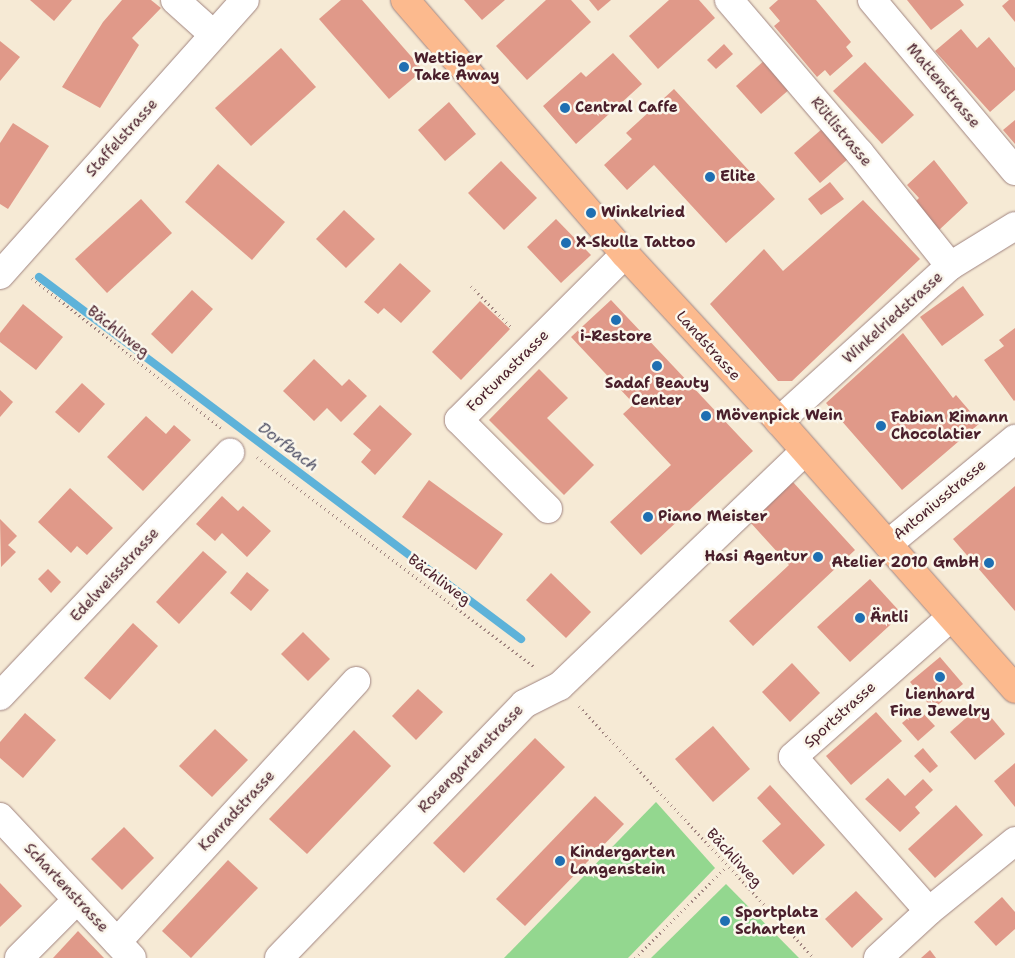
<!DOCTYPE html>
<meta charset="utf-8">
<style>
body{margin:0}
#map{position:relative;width:1015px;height:958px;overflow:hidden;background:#f6ead5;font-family:"Shantell Sans",sans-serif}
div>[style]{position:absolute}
.green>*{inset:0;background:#93d78f}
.stream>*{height:8px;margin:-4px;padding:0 4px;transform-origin:4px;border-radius:4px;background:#5db2d9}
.building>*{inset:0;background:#e09989}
.path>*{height:3px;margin-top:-1.5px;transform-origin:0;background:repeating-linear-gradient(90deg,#a08480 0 1px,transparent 0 5px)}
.roads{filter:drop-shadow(0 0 1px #a08480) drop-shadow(0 0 1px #a08480)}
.minor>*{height:28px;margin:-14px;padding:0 14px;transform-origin:14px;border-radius:14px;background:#fff}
.major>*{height:28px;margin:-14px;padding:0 14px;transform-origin:14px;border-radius:14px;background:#fcba8e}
.dots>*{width:14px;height:14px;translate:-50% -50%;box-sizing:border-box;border:2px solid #fbf7ec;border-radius:50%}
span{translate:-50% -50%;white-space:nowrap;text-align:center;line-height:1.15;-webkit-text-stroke:5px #fbf7ec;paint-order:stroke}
.poi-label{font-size:15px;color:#4a1f2b;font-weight:700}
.left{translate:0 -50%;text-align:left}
.right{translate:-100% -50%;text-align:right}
.street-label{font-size:15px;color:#4a1f2b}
.water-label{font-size:16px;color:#515268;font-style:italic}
</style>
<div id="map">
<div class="green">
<i style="clip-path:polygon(656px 802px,715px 868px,628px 958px,504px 958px)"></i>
<i style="clip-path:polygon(726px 884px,799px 958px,651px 958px)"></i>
</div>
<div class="stream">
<i style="left:39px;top:277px;width:603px;rotate:36.91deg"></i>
</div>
<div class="building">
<i style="clip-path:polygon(30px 0,72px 0,54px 21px)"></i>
<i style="clip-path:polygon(122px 0,151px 0,161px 8px,132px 38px,139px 45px,100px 108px,62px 87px,103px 22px)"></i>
<i style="clip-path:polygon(341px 0,362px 0,423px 70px,389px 99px,319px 19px)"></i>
<i style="clip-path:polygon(464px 0,505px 0,482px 20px)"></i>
<i style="clip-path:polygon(546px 0,571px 0,591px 22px,527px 80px,496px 46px)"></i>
<i style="clip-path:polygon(589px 0,611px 0,598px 11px)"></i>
<i style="clip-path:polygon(669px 0,699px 0,715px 18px,658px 69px,629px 36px)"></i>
<i style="clip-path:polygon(778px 0,816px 0,851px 42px,846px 47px,853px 56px,830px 76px,825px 70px,817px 77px,774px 26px,780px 21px,769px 8px)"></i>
<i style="clip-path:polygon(907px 0,960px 0,964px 5px,931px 30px)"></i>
<i style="clip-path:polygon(1009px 0,1015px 0,1015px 22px,1002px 6px)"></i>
<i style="clip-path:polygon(961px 29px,977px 48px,989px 37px,1015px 68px,1015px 90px,990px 112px,935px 51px)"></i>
<i style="clip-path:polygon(0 41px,20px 57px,0 81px)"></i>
<i style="clip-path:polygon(724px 44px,733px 54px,716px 69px,707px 60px)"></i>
<i style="clip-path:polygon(281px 48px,316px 87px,251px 146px,215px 108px)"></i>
<i style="clip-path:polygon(613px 53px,642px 84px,576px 144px,543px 106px,581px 72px,586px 77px)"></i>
<i style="clip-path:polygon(766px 59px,791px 88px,761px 114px,736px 86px)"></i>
<i style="clip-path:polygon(865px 62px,914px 115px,882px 144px,833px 91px)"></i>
<i style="clip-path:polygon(674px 89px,775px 199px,726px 243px,654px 165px,627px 190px,604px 165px,632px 139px,626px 133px)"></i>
<i style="clip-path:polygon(449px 102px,476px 134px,445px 161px,418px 130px)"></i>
<i style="clip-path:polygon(1015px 120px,1015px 144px,1003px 130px)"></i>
<i style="clip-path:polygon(13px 123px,49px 146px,8px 209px,0 204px,0 143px)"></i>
<i style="clip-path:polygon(822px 129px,848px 159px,820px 183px,794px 153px)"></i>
<i style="clip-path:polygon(934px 160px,968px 203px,939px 230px,914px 203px,919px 198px,907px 185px)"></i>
<i style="clip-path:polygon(501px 161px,537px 198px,504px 230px,468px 193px)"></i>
<i style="clip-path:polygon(218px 164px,285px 222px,252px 260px,185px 202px)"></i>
<i style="clip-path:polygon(830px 182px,844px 199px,821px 215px,808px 199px)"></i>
<i style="clip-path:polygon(141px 199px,172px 233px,107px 293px,75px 259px)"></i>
<i style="clip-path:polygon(863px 200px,920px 259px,792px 381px,778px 381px,710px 304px,764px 249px,783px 271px)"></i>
<i style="clip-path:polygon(344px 210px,375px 239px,346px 268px,316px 239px)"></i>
<i style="clip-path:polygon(556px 219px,591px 255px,561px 283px,527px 247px)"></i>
<i style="clip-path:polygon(400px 263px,431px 291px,401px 323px,384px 308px,378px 314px,364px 302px)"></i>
<i style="clip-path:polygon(963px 286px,984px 315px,942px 346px,920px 317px)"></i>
<i style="clip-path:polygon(192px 290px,213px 309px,172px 354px,151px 334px)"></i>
<i style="clip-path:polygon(611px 300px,753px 451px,641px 555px,610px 522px,671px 465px,623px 414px,634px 404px,571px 337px)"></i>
<i style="clip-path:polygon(480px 301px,510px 329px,461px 380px,432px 352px)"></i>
<i style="clip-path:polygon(23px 304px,63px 337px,36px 370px,0 342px,0 333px)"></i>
<i style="clip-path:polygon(1015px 328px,1015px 400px,1014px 401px,984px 360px,1004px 346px,999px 340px)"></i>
<i style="clip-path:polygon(903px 333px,953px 398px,956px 395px,980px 423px,902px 490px,826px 403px)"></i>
<i style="clip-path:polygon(314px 359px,342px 386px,349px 379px,367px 396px,341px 422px,327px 408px,314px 421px,283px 391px)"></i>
<i style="clip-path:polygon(539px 369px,568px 398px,547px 418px,594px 465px,564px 495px,489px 420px)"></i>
<i style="clip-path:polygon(82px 383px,105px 404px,79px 433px,55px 412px)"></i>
<i style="clip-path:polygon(0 390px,13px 402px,0 417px)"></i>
<i style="clip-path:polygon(380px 405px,412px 434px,375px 475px,361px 462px,371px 450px,353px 434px)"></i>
<i style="clip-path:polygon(146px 416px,166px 434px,174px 425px,191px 440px,143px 491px,107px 457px)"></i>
<i style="clip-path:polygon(429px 480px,503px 534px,476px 570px,402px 517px)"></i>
<i style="clip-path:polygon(792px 481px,855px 550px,753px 646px,729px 621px,789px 565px,750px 522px)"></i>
<i style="clip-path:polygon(1015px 486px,1015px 611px,953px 539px)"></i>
<i style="clip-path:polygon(70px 488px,113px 528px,87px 555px,77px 546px,71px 553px,38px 522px)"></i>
<i style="clip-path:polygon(222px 496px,238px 511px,243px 506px,271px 531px,247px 557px,222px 533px,215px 541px,196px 524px)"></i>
<i style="clip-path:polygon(0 519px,17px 536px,8px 545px,16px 552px,1px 567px)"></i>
<i style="clip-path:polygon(203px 551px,227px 572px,179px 624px,156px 602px)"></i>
<i style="clip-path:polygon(48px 569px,61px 582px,51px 593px,38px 579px)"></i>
<i style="clip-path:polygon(247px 572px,269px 590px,251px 611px,230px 593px)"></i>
<i style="clip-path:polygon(551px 573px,591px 612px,566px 638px,526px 600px)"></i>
<i style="clip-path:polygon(870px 579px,902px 614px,850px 662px,817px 627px)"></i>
<i style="clip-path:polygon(133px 623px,158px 646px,110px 700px,84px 678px)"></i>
<i style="clip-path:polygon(303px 632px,330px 659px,308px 681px,281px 654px)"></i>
<i style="clip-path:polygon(940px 657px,963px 684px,933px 709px,910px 682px)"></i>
<i style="clip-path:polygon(792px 663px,820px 693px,790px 722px,762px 692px)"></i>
<i style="clip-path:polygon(418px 689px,443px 712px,416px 740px,392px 716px)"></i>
<i style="clip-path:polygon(981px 705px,1005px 734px,975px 760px,950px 732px)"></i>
<i style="clip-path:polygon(919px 709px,935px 726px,918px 741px,902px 723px)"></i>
<i style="clip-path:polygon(876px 712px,902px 741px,851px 785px,826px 756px)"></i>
<i style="clip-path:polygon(25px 713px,56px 740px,23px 778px,0 758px,0 742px)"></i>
<i style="clip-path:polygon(713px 726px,750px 769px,713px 802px,675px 759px)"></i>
<i style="clip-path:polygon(215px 729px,248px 760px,212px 797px,179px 766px)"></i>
<i style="clip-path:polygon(354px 730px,391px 766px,307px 854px,269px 819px)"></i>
<i style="clip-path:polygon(535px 738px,565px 767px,464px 873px,433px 843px)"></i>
<i style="clip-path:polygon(923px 748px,938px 766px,930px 773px,914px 756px)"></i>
<i style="clip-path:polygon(1015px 763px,1015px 807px,994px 781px)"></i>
<i style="clip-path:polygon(888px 778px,905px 796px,923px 779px,933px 790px,915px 807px,920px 813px,900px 832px,865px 799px)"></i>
<i style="clip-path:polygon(770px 785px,825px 845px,793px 875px,762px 841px,781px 824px,757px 798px)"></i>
<i style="clip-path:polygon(595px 796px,624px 824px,525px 926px,496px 899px)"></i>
<i style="clip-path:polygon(956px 805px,983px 835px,935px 878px,908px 849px)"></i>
<i style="clip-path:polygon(124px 827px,154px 858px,122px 890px,91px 859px)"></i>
<i style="clip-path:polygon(228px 860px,258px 888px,191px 958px,162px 931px)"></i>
<i style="clip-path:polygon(0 883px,22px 906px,0 927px)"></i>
<i style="clip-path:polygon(856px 891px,883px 919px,852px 948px,825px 919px)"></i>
<i style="clip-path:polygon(1002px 897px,1015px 912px,1015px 929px,996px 946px,974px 922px)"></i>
<i style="clip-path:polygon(78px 931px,104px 958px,53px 958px)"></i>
<i style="clip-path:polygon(930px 950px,936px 958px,921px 958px)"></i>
</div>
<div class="path">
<i style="left:32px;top:278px;width:241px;rotate:38.4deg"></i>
<i style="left:471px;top:286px;width:59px;rotate:45.7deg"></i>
<i style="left:257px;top:457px;width:348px;rotate:37.1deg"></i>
<i style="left:579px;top:706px;width:345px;rotate:47deg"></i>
<i style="left:635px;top:958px;width:129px;rotate:-45deg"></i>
</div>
<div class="roads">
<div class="minor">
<i style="left:175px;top:0;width:52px;rotate:41.9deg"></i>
<i style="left:729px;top:0;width:200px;rotate:49.5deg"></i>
<i style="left:859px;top:152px;width:146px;rotate:51.4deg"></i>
<i style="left:872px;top:0;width:223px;rotate:50.1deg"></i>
<i style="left:0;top:275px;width:368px;rotate:-48.3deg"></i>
<i style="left:779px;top:421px;width:231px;rotate:-42.2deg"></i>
<i style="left:950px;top:266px;width:76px;rotate:-31.6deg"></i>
<i style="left:548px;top:509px;width:126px;rotate:-135deg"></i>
<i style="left:459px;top:420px;width:235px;rotate:-45deg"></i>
<i style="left:888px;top:544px;width:165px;rotate:-39.6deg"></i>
<i style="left:951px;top:617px;width:211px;rotate:138.5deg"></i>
<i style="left:793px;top:757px;width:205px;rotate:48.6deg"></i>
<i style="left:929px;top:911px;width:111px;rotate:-39.1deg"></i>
<i style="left:0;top:696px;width:335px;rotate:-46.6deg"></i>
<i style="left:0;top:817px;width:193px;rotate:46.9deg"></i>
<i style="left:117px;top:942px;width:354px;rotate:-47.5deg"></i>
<i style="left:19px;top:958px;width:81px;rotate:-45deg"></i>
<i style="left:279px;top:958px;width:353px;rotate:-46deg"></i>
<i style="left:524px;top:704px;width:40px;rotate:-26.6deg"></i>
<i style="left:560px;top:686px;width:339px;rotate:-43.8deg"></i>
<i style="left:878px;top:958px;width:69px;rotate:-42.7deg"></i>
</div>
<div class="major">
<i style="left:405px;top:0;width:336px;rotate:49.1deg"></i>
<i style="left:625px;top:254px;width:227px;rotate:47.3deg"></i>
<i style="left:779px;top:421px;width:357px;rotate:48.6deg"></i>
</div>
</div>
<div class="dots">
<i style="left:404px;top:67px;background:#1f6fb2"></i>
<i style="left:565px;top:108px;background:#1f6fb2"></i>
<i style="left:710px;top:177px;background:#1f6fb2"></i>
<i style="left:591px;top:213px;background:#1f6fb2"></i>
<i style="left:566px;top:243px;background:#1f6fb2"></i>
<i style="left:616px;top:320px;background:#1f6fb2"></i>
<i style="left:657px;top:366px;background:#1f6fb2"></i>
<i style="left:706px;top:416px;background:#1f6fb2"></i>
<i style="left:881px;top:426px;background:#1f6fb2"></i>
<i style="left:648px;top:517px;background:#1f6fb2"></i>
<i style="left:818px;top:557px;background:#1f6fb2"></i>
<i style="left:989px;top:563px;background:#1f6fb2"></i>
<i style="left:860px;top:618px;background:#1f6fb2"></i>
<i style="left:940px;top:677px;background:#1f6fb2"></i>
<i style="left:560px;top:861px;background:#1f6fb2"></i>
<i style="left:725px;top:921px;background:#1f6fb2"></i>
</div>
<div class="poi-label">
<span class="left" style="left:414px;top:67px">Wettiger<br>Take Away</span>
<span class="left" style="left:575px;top:108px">Central Caffe</span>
<span class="left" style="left:720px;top:177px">Elite</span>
<span class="left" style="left:601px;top:213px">Winkelried</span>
<span class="left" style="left:576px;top:243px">X-Skullz Tattoo</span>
<span style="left:616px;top:337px">i-Restore</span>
<span style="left:657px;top:392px">Sadaf Beauty<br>Center</span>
<span class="left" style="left:716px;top:416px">Mövenpick Wein</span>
<span class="left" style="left:891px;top:426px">Fabian Rimann<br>Chocolatier</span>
<span class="left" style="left:658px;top:517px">Piano Meister</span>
<span class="right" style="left:808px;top:557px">Hasi Agentur</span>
<span class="right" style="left:979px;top:563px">Atelier 2010 GmbH</span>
<span class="left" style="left:870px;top:618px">Äntli</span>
<span style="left:940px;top:703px">Lienhard<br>Fine Jewelry</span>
<span class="left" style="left:570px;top:861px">Kindergarten<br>Langenstein</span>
<span class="left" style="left:735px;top:921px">Sportplatz<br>Scharten</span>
</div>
<div class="street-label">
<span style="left:943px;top:86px;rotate:50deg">Mattenstrasse</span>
<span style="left:841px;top:132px;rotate:50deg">Rütlistrasse</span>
<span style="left:122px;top:138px;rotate:-48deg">Staffelstrasse</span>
<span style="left:893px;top:318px;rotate:-42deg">Winkelriedstrasse</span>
<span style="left:118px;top:332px;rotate:38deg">Bächliweg</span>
<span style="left:708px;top:346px;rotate:48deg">Landstrasse</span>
<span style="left:508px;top:371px;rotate:-45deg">Fortunastrasse</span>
<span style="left:940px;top:500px;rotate:-40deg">Antoniusstrasse</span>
<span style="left:115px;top:575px;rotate:-47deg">Edelweissstrasse</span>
<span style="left:439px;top:580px;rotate:37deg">Bächliweg</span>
<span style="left:840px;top:715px;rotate:-42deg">Sportstrasse</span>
<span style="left:471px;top:759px;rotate:-46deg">Rosengartenstrasse</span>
<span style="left:237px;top:811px;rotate:-47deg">Konradstrasse</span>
<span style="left:734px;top:858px;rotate:47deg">Bächliweg</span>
<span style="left:66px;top:888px;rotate:47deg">Schartenstrasse</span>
</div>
<div class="water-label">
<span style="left:288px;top:447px;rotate:37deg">Dorfbach</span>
</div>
</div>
